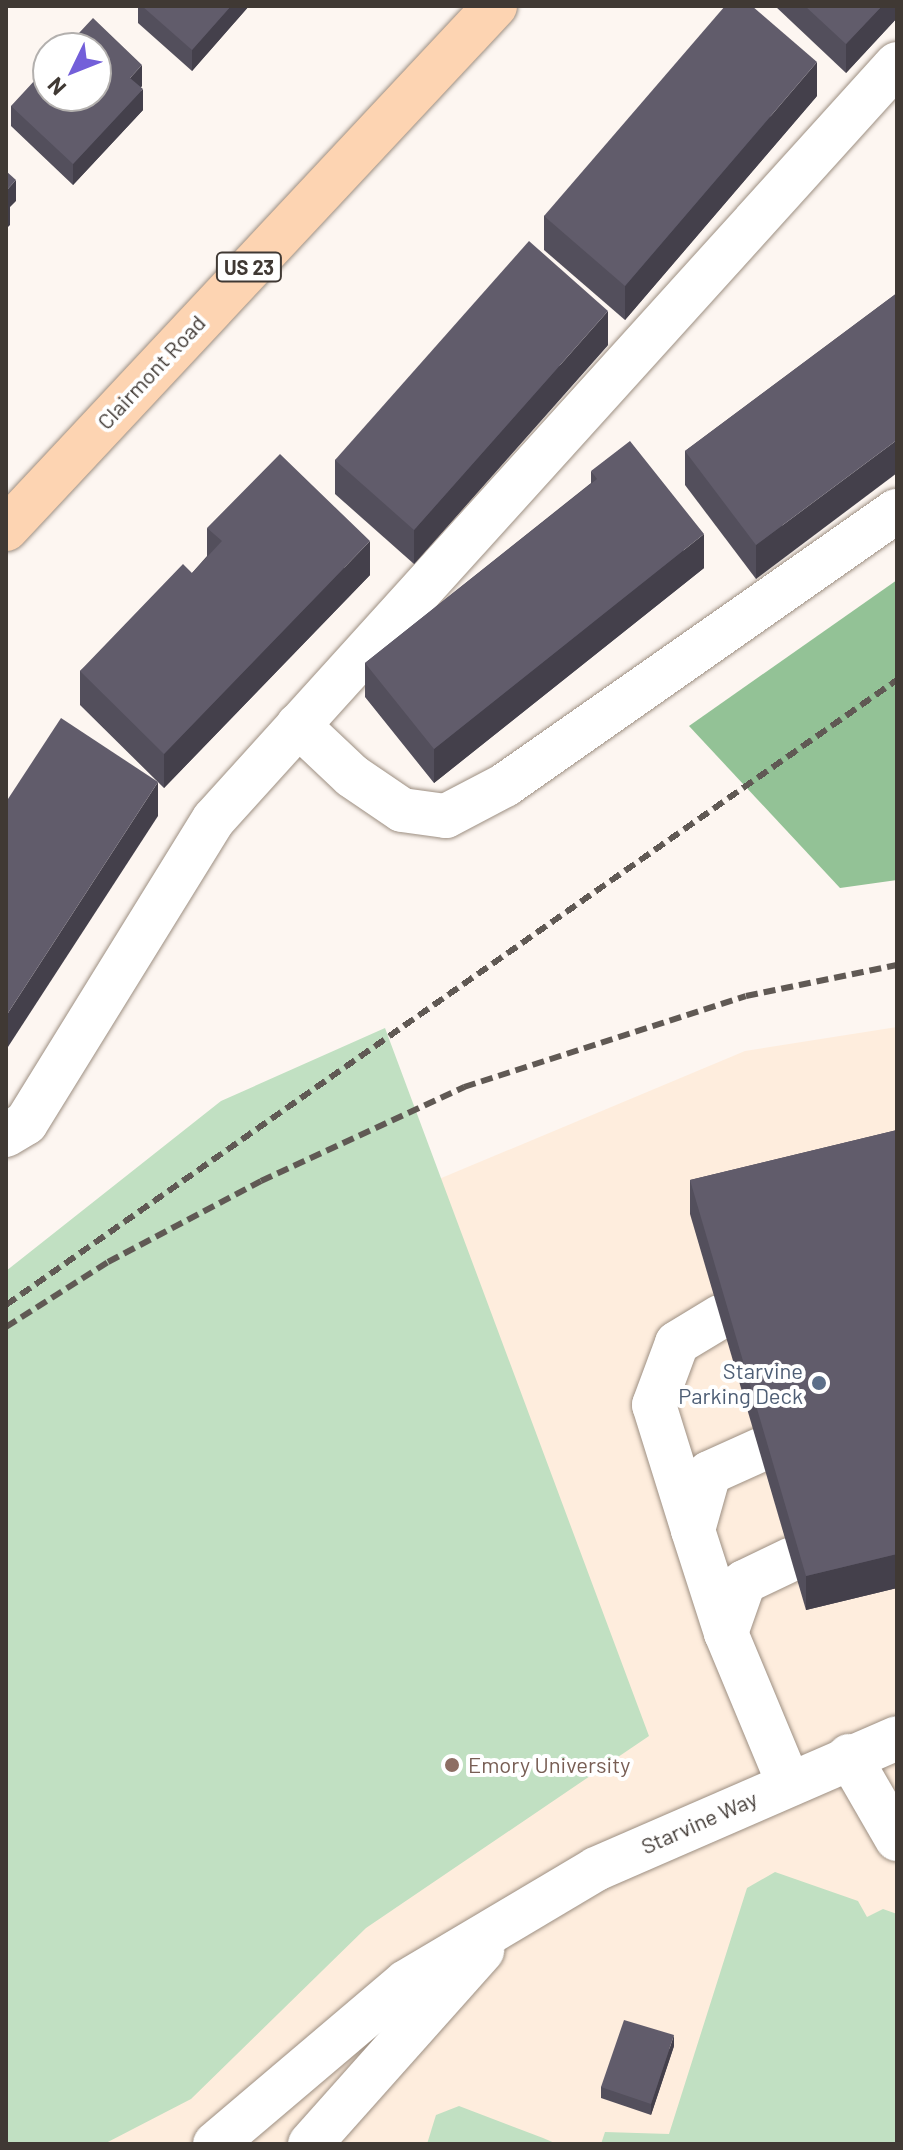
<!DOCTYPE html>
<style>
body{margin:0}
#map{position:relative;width:903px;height:2150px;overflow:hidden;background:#fdf6f1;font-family:Barlow,sans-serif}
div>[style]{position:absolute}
.built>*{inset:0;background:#feeddd}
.green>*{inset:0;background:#c1e0c2}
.forest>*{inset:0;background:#93c296}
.roads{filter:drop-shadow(0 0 2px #9d8f82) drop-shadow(0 0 2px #9d8f82)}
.minor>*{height:44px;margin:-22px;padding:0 22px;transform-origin:22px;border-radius:22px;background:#fff}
.major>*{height:44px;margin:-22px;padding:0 22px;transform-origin:22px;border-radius:22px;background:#fdd4b2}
.rail>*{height:6px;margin-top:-3px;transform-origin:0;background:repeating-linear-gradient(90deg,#605954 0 12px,transparent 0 18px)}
.wall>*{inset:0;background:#534f5c}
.shaded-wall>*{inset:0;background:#44404b}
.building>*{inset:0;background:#615c6b}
.dots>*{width:22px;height:22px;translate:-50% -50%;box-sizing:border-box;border:4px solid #fff;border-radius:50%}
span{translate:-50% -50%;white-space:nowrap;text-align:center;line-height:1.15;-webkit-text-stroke:8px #fff;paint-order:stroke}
.shield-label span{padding:2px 6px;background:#fff;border:2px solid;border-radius:6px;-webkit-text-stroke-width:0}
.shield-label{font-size:20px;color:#403934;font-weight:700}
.street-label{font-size:22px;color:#403934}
.service-label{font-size:22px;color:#4e5e75}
.right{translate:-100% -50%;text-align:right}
.education-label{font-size:22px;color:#785e54}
.left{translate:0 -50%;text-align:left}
.frame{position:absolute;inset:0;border:8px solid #403934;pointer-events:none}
.north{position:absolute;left:32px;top:32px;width:80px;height:80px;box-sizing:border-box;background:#fff;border:2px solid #b3b0ae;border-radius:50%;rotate:227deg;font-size:22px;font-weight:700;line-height:32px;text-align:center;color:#403934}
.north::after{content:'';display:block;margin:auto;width:28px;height:36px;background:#735fd9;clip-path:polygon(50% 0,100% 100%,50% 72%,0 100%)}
</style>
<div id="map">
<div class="built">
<i style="clip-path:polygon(897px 1027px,897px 2144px,6px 2144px,6px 1387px,169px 1292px,745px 1051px)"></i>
</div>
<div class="green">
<i style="clip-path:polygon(385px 1028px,649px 1736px,366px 1928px,191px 2099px,104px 2144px,6px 2144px,6px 1271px,221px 1101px)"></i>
<i style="clip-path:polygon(775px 1872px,858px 1901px,867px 1917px,883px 1909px,897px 1914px,897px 2144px,601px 2144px,605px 2132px,669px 2134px,747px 1888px)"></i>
<i style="clip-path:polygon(459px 2106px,543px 2138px,557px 2144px,427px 2144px,436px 2115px)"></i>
</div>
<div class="forest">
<i style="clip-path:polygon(897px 580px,897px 880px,840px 888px,689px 726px)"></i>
</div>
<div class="roads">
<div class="minor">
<i style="left:298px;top:725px;width:74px;rotate:43.4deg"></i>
<i style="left:352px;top:776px;width:60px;rotate:34.2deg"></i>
<i style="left:402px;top:810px;width:44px;rotate:7.8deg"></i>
<i style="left:446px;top:816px;width:67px;rotate:-27.7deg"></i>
<i style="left:505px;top:785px;width:478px;rotate:-35deg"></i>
<i style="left:6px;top:1135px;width:23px;rotate:-31deg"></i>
<i style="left:26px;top:1123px;width:357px;rotate:-58.3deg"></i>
<i style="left:214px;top:819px;width:1018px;rotate:-47.87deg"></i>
<i style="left:693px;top:1530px;width:131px;rotate:-107.3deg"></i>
<i style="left:654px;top:1405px;width:66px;rotate:-69.6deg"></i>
<i style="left:677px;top:1343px;width:50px;rotate:-31.2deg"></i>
<i style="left:726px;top:1633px;width:108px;rotate:-107.8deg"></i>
<i style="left:693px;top:1530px;width:59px;rotate:-74.3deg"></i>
<i style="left:709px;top:1473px;width:56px;rotate:-24.3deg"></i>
<i style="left:849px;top:1756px;width:96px;rotate:60deg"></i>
<i style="left:788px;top:1782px;width:161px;rotate:-112.6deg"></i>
<i style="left:726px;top:1633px;width:54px;rotate:-70.6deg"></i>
<i style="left:744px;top:1582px;width:53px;rotate:-25.6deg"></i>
<i style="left:215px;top:2144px;width:250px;rotate:-40.3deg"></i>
<i style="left:406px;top:1982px;width:221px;rotate:-30.7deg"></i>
<i style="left:596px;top:1869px;width:328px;rotate:-23.5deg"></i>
<i style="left:310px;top:2144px;width:259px;rotate:-48.3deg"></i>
</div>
<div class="major">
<i style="left:6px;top:529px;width:716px;rotate:-46.92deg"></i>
</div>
</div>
<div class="rail">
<i style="left:6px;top:1305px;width:1088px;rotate:-35.05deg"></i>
<i style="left:6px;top:1327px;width:121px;rotate:-32.5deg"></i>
<i style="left:108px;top:1262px;width:173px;rotate:-27.9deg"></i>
<i style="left:261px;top:1181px;width:224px;rotate:-24.8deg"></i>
<i style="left:464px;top:1087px;width:296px;rotate:-17.9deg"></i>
<i style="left:746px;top:996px;width:154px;rotate:-11.6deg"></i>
</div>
<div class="wall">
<i style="clip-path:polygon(138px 6px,249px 6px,192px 71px,138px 23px)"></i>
<i style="clip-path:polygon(775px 6px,897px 6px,897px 18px,846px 73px)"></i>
<i style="clip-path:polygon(142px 86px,141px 87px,143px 110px,73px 185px,11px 126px,11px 106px)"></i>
<i style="clip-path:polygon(817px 96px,625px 320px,544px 250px,544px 216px)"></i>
<i style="clip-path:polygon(897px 293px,756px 579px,685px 485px,685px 451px)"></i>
<i style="clip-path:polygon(608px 345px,414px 564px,335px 494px,335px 460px)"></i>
<i style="clip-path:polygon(591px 471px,704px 568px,434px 783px,365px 697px,365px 663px,591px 483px)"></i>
<i style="clip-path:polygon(207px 528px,370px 575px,164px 788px,80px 705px,80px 671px,192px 573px,207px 556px)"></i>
<i style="clip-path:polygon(897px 1130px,897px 1588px,806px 1610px,690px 1214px,690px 1180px)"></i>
<i style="clip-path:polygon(674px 2046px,651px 2115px,601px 2098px,601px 2087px)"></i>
</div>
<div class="shaded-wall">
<i style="clip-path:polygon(231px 6px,249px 6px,192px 71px,192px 50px)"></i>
<i style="clip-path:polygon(882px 6px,897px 6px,897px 18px,846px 73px,846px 44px)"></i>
<i style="clip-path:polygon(817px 62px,817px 96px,625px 320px,625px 286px)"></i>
<i style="clip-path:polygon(142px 65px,142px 86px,130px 99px,130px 78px)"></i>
<i style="clip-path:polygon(143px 89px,143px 110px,73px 185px,73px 164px)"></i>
<i style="clip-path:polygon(16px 180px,16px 201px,10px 207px,10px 225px,6px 229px,6px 191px)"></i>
<i style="clip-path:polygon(608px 311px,608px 345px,414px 564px,414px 530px)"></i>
<i style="clip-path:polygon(897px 440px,897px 473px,756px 579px,756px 545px)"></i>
<i style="clip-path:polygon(704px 534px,704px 568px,434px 783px,434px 749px)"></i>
<i style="clip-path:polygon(370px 541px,370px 575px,164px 788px,164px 754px)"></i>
<i style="clip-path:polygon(158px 782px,158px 816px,6px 1050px,6px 1016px)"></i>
<i style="clip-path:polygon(897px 1554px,897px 1588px,806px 1610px,806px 1576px)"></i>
<i style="clip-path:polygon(674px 2035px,674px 2046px,651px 2115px,651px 2104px)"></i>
</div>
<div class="building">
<i style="clip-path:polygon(142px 6px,231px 6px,192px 50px)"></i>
<i style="clip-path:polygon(725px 6px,752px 6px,817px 62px,625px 286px,544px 216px)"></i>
<i style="clip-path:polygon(805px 6px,882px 6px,846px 44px)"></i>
<i style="clip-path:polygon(93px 18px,142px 65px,130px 78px,143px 89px,73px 164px,11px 106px,48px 66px,48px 96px,96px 96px,96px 48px,65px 48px)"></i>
<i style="clip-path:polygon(6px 171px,16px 180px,6px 191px)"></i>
<i style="clip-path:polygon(529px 241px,608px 311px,414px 530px,335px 460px)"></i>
<i style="clip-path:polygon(897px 293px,897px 440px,756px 545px,685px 451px)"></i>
<i style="clip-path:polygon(630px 441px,704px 534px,434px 749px,365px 663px,597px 479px,591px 471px)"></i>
<i style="clip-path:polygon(280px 454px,370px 541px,164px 754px,80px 671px,183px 564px,192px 573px,222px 541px,207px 528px)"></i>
<i style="clip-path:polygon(61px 718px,158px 782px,6px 1016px,6px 802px)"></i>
<i style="clip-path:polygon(897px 1130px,897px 1554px,806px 1576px,690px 1180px)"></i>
<i style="clip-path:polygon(624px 2020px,674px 2035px,651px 2104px,601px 2087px)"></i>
</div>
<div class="dots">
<i style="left:819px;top:1383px;background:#5c6f8a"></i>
<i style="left:452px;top:1765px;background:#8d6e63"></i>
</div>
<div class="shield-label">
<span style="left:249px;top:267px">US 23</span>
</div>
<div class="street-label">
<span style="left:151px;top:372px;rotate:-47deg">Clairmont Road</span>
<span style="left:699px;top:1822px;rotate:-24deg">Starvine Way</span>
</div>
<div class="service-label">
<span class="right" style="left:803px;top:1383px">Starvine<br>Parking Deck</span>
</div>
<div class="education-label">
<span class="left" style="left:468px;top:1765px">Emory University</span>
</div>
<div class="frame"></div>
<div class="north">N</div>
</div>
